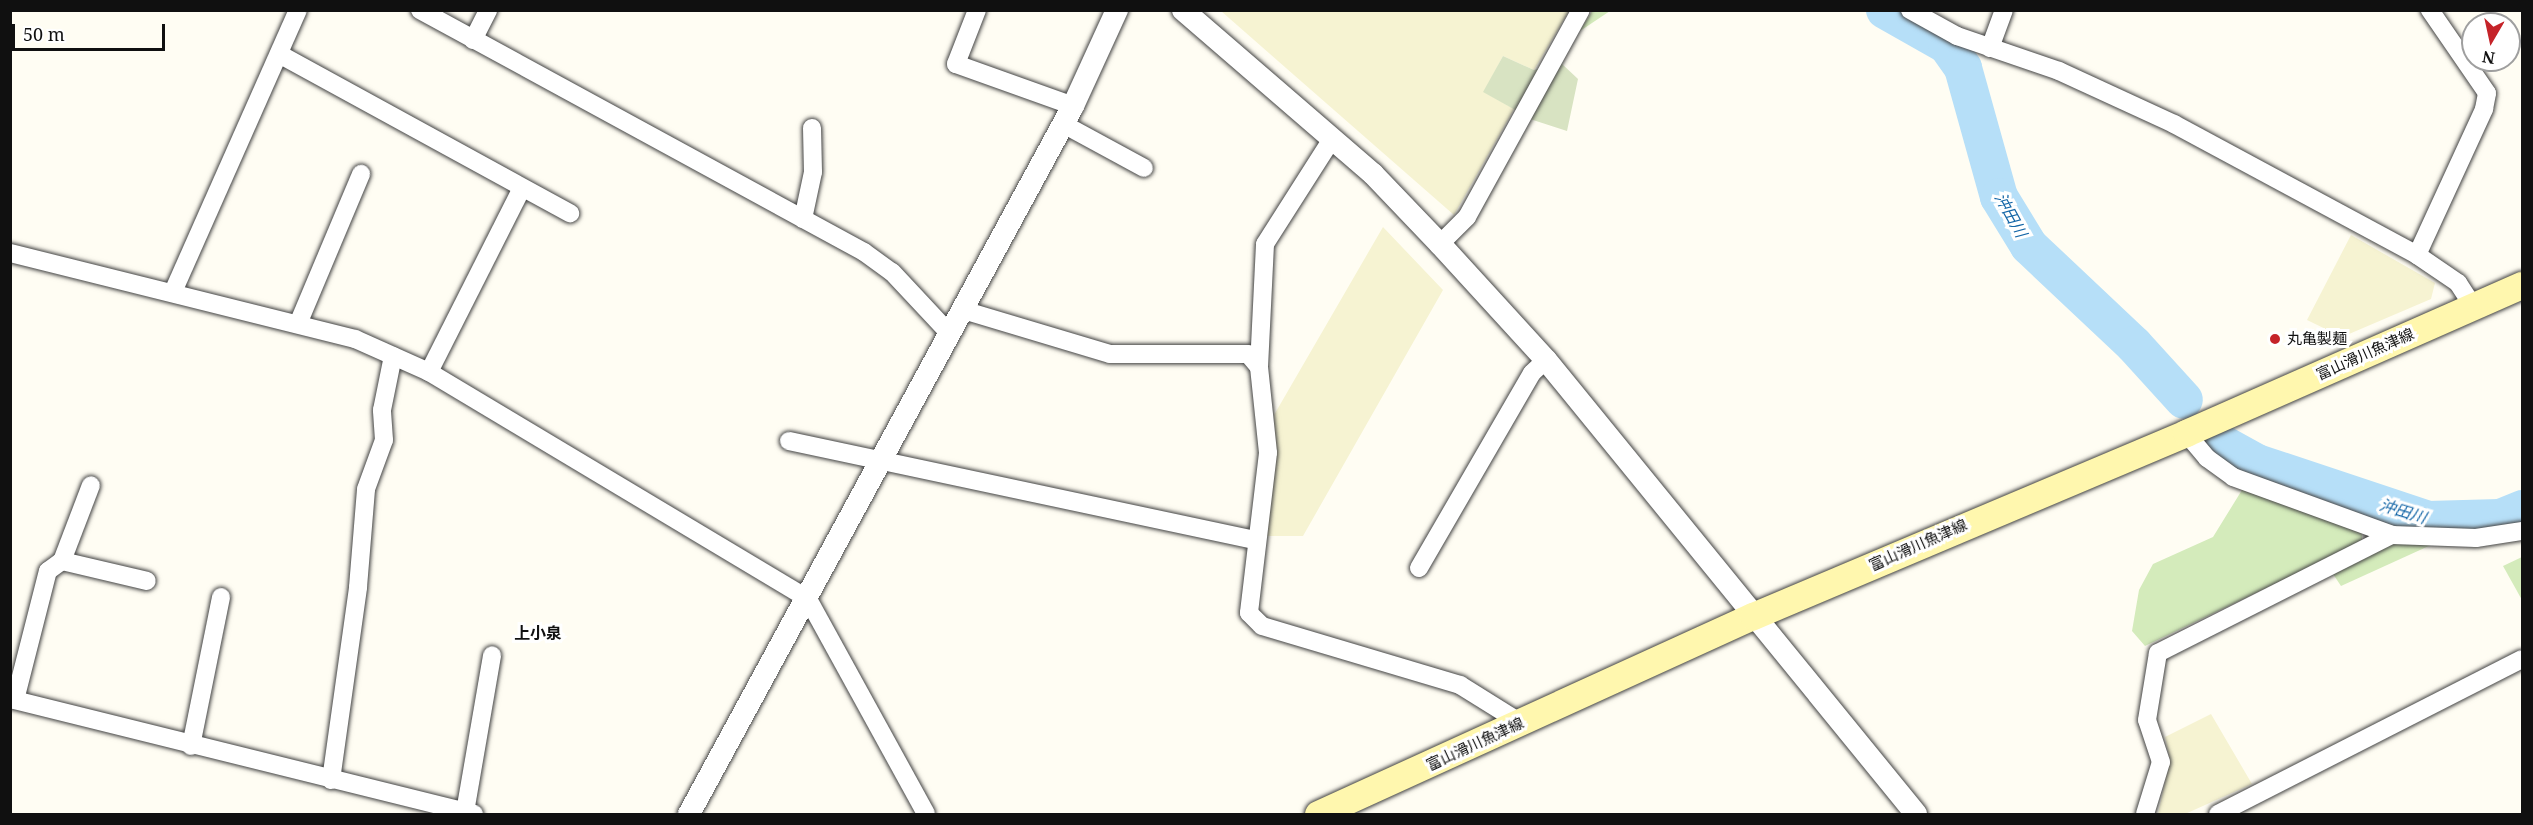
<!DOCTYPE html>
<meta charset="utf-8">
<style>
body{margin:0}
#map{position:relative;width:2533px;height:825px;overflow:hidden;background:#fffdf3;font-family:"Noto Serif","Noto Sans JP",serif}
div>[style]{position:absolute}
.farmland>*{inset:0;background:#f6f3d2}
.green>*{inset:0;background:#d4ebbb}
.cemetery>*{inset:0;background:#d8e3c2}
.river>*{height:38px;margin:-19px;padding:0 19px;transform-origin:19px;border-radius:19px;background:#b6dff8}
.roads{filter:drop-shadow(0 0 2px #434343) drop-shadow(0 0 2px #434343)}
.minor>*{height:18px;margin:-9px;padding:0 9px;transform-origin:9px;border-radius:9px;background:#fff}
.tertiary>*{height:22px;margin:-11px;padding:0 11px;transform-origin:11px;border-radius:11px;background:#fff}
.secondary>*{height:27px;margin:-13.5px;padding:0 13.5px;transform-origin:13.5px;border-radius:13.5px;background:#fff7ae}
.dots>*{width:16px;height:16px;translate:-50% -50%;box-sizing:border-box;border:3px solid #fff;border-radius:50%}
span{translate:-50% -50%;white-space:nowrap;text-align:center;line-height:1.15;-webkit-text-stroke:6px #fff;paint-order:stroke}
.poi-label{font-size:15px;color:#101010}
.left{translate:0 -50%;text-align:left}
.street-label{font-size:15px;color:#101010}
.water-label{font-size:16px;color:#1466a7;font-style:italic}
.neighbourhood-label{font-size:16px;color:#101010;font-weight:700}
.frame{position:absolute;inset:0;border:12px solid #101010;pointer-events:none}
.north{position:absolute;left:2461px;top:12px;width:60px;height:60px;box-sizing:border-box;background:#fff;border:2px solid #9f9f9f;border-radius:50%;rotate:189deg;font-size:16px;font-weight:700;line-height:24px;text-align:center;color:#101010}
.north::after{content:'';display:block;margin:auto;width:21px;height:27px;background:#c52329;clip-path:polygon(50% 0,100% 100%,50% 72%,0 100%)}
.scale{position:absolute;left:12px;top:24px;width:153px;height:27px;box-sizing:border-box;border:3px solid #101010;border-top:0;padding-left:8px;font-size:18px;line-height:21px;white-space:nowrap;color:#101010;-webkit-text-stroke:4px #fff;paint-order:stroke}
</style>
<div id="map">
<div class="farmland">
<i style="clip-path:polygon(1221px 11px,1569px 11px,1534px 70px,1503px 56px,1484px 92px,1514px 109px,1454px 215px)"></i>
<i style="clip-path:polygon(1383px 227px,1443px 290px,1303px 536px,1264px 536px,1275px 445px,1274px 415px)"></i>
<i style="clip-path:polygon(2351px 235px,2435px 283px,2431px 299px,2342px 337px,2307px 320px)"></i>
<i style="clip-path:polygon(2211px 714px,2252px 784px,2185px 814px,2158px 814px,2170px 760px,2165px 737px)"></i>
</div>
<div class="green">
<i style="clip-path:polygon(1592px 11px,1610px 11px,1580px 31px)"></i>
<i style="clip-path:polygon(2242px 490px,2362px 531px,2362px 542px,2145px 646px,2132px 631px,2139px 590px,2153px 564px,2213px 537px)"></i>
<i style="clip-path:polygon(2391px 541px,2431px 545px,2341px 586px,2331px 571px)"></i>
<i style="clip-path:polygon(2522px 557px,2522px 600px,2503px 566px)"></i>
</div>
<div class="cemetery">
<i style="clip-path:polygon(1503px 56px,1534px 70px,1561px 63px,1578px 79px,1567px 131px,1533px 120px,1483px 92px)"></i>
</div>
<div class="river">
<i style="left:1885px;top:10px;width:71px;rotate:29.4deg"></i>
<i style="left:1947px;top:45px;width:28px;rotate:55deg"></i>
<i style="left:1963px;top:68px;width:134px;rotate:74.4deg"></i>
<i style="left:1999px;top:197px;width:57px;rotate:58.5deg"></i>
<i style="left:2029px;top:246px;width:144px;rotate:43.3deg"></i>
<i style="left:2134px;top:345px;width:74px;rotate:47.7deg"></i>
<i style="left:2221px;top:443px;width:41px;rotate:29.1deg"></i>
<i style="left:2257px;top:463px;width:180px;rotate:18.4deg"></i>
<i style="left:2428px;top:520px;width:72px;rotate:-1.6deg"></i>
<i style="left:2500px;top:518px;width:24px;rotate:-22deg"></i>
</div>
<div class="roads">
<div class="minor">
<i style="left:420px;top:10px;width:506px;rotate:28.59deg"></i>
<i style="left:864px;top:252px;width:34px;rotate:36deg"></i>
<i style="left:892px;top:272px;width:85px;rotate:46.9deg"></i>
<i style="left:977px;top:10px;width:58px;rotate:111.3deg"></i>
<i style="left:956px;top:64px;width:124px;rotate:19.7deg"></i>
<i style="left:1910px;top:10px;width:54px;rotate:29deg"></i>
<i style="left:1957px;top:36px;width:108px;rotate:18.9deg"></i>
<i style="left:2059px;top:71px;width:127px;rotate:24.7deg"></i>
<i style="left:2174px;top:124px;width:276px;rotate:28.3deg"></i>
<i style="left:2417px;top:255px;width:50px;rotate:34.3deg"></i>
<i style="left:2458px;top:283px;width:27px;rotate:57deg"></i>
<i style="left:473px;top:40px;width:34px;rotate:-63deg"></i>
<i style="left:1990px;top:48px;width:40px;rotate:-69.8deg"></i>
<i style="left:279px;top:54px;width:332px;rotate:28.7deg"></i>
<i style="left:1063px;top:124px;width:92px;rotate:28.5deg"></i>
<i style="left:803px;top:219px;width:48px;rotate:-78deg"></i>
<i style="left:813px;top:172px;width:44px;rotate:-91.3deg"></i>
<i style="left:1440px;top:244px;width:38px;rotate:-45deg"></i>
<i style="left:1467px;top:217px;width:236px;rotate:-61.2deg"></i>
<i style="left:10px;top:253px;width:356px;rotate:14deg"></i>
<i style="left:355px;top:339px;width:81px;rotate:24deg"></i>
<i style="left:429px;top:372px;width:442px;rotate:30.9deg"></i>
<i style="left:808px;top:599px;width:245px;rotate:61.2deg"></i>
<i style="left:2417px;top:255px;width:161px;rotate:-65.3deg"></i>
<i style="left:2484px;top:109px;width:16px;rotate:-79deg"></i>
<i style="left:2487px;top:93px;width:101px;rotate:-124.5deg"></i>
<i style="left:173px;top:292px;width:308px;rotate:-66.1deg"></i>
<i style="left:963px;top:310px;width:153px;rotate:16.7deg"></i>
<i style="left:1110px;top:354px;width:138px"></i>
<i style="left:1248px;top:354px;width:17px;rotate:50deg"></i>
<i style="left:1259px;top:367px;width:86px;rotate:84deg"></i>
<i style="left:1268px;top:453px;width:161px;rotate:96.8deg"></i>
<i style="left:1249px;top:613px;width:18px;rotate:45deg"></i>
<i style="left:1262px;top:626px;width:207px;rotate:16.6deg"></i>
<i style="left:1460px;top:685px;width:72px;rotate:31.9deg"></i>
<i style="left:298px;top:324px;width:163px;rotate:-67.2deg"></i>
<i style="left:1259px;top:367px;width:123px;rotate:-87.2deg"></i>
<i style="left:1265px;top:244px;width:125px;rotate:-57.5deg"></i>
<i style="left:429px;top:372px;width:206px;rotate:-63.2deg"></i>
<i style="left:2186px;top:433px;width:33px;rotate:50deg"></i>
<i style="left:2207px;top:458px;width:32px;rotate:36deg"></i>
<i style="left:2233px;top:477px;width:169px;rotate:20deg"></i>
<i style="left:2392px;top:535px;width:84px;rotate:2deg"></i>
<i style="left:2476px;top:538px;width:47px;rotate:-8.7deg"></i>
<i style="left:789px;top:441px;width:476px;rotate:12deg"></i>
<i style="left:62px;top:561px;width:81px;rotate:-69.1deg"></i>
<i style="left:1419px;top:568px;width:225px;rotate:-59.9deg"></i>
<i style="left:1532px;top:373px;width:19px;rotate:-43deg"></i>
<i style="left:10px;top:699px;width:478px;rotate:13.9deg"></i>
<i style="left:15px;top:700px;width:133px;rotate:-75.7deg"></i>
<i style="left:48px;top:571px;width:17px;rotate:-36deg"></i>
<i style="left:62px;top:561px;width:87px;rotate:13.2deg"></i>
<i style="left:191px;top:746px;width:152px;rotate:-78.6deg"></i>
<i style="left:331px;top:780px;width:195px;rotate:-82deg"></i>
<i style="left:358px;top:587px;width:98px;rotate:-85.3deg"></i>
<i style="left:366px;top:489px;width:52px;rotate:-69.8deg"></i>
<i style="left:384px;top:440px;width:30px;rotate:-94deg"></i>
<i style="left:382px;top:410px;width:55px;rotate:-78.5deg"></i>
<i style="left:465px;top:812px;width:159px;rotate:-80.2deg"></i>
<i style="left:2145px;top:814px;width:54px;rotate:-72.9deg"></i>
<i style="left:2161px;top:762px;width:44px;rotate:-108.4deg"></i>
<i style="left:2147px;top:720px;width:68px;rotate:-80.7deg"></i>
<i style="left:2158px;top:653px;width:262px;rotate:-26.8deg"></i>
<i style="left:2218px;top:814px;width:341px;rotate:-27deg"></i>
</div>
<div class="tertiary">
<i style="left:1183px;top:10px;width:251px;rotate:40.8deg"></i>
<i style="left:1373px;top:174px;width:97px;rotate:46.3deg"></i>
<i style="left:1440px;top:244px;width:157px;rotate:47.6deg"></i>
<i style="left:1546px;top:360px;width:586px;rotate:50.82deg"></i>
<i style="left:689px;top:814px;width:805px;rotate:-61.53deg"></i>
<i style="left:1073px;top:106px;width:106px;rotate:-65.4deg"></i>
</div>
<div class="secondary">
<i style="left:1318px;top:814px;width:478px;rotate:-24.5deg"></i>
<i style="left:1753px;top:616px;width:470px;rotate:-22.9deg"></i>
<i style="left:2186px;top:433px;width:367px;rotate:-23.8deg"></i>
</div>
</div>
<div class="dots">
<i style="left:2275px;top:339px;background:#c52329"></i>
</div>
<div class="poi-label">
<span class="left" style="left:2287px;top:339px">丸亀製麺</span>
</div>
<div class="street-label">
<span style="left:2365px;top:354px;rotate:-24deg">富山滑川魚津線</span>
<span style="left:1918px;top:545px;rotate:-24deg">富山滑川魚津線</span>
<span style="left:1475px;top:744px;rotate:-25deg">富山滑川魚津線</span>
</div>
<div class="water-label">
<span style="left:2011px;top:215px;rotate:61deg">沖田川</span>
<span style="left:2403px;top:511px;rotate:17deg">沖田川</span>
</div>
<div class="neighbourhood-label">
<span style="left:538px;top:633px">上小泉</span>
</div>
<div class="frame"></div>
<div class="north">N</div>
<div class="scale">50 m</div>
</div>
